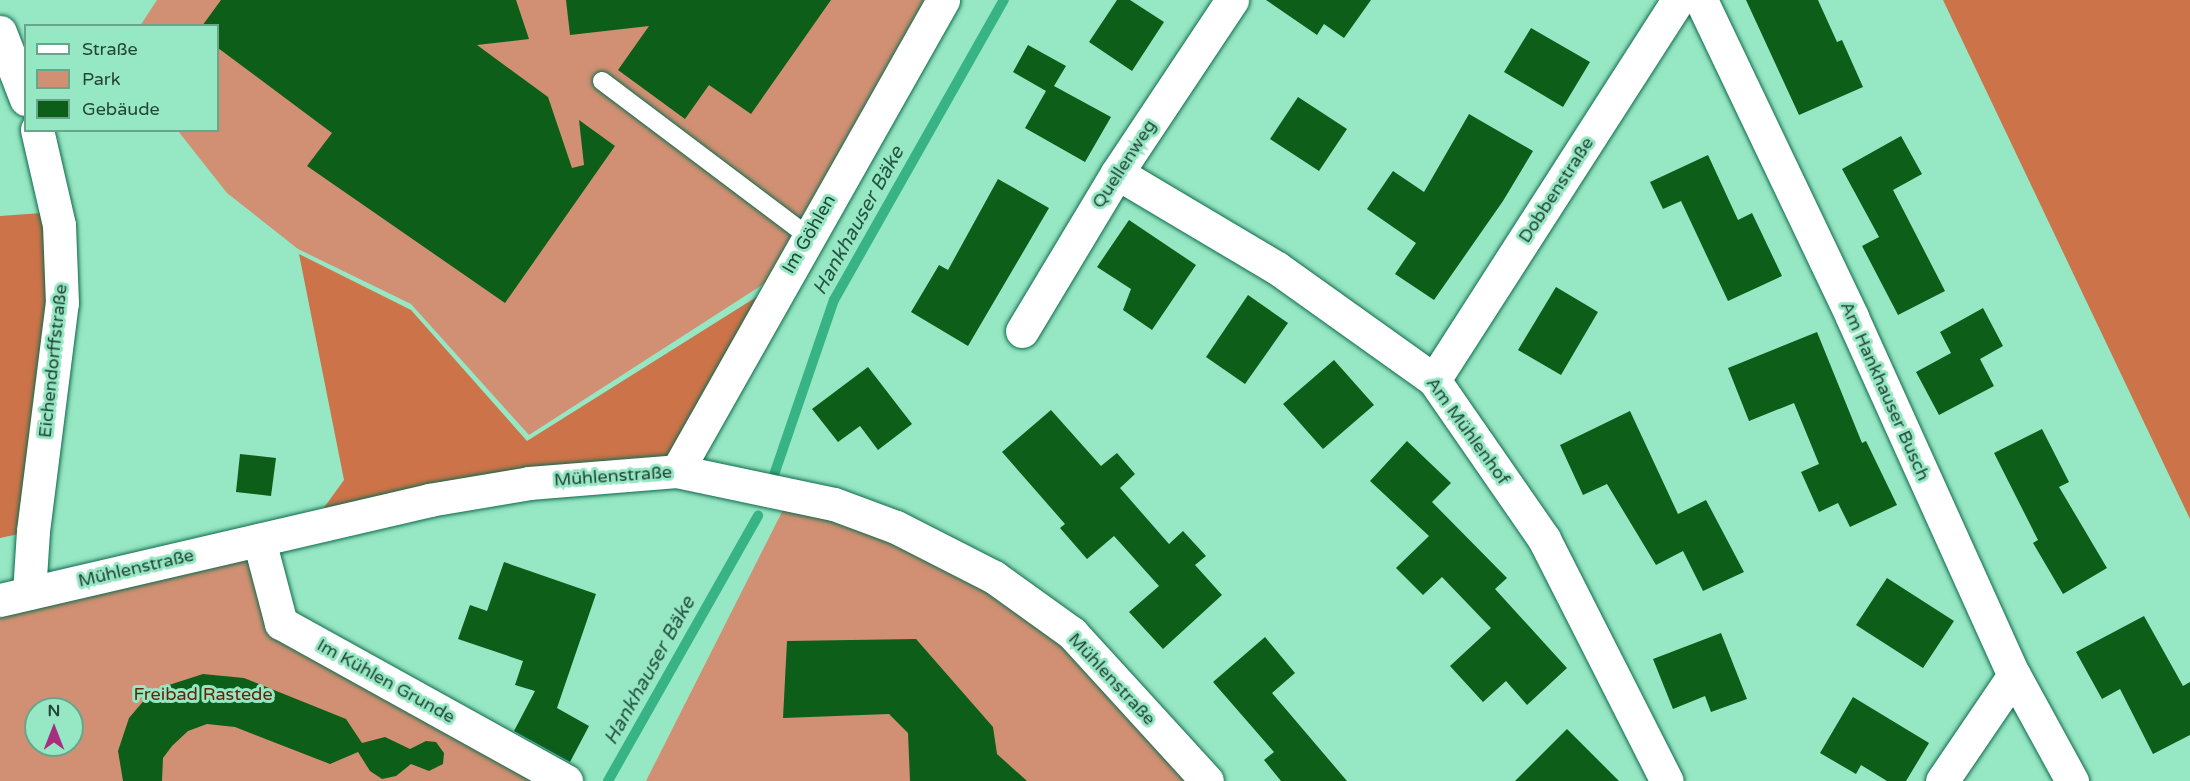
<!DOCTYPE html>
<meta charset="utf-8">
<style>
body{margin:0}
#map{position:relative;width:2190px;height:781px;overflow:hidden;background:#96e7c3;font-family:"Varela Round",sans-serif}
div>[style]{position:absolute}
.green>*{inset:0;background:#d19073}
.forest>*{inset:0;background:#cd7349}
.stream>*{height:10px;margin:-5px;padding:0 5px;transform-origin:5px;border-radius:5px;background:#38b386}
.building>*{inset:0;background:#0c5e19}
.roads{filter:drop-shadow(0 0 2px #0f6a4d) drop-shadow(0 0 2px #0f6a4d)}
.service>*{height:18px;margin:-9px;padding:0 9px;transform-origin:9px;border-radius:9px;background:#fff}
.minor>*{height:33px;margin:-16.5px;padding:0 16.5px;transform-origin:16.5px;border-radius:16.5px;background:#fff}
span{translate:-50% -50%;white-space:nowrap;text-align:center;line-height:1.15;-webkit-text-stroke:6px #96e7c3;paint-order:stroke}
.street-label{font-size:18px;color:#234537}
.park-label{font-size:18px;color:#602606}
.water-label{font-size:20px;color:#265643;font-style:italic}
.legend{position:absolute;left:24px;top:24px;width:195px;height:108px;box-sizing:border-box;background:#96e7c3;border:2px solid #68a68b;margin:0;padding:8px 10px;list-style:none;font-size:18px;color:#234537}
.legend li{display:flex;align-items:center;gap:12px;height:30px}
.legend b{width:30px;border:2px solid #68a68b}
.north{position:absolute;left:24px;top:697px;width:60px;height:60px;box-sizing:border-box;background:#96e7c3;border:2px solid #68a68b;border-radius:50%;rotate:0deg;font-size:16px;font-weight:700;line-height:24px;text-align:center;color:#234537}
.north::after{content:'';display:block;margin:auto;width:21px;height:27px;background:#aa2e80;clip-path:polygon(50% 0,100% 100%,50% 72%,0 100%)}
</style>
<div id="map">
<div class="green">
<i style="clip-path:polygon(157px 0,932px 0,773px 278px,529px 435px,411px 304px,298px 249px,227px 193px,178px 131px,218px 130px,218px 26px,140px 26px)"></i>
<i style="clip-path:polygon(787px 502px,994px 577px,1207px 781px,646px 781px)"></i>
<i style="clip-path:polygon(evenodd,254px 546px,273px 624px,551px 781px,0 781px,0 605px,254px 546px,36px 709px,72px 709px,72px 745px,36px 745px,36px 709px)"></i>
</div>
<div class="forest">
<i style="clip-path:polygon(1943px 0,2190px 0,2190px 519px)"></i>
<i style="clip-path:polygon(56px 212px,33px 531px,0 538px,0 216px)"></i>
<i style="clip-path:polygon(299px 254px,411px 310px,527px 441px,769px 289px,673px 462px,315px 520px,344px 480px)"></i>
</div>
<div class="stream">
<i style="left:775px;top:472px;width:182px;rotate:-71.1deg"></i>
<i style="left:834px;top:300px;width:345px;rotate:-60.5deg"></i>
<i style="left:608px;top:781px;width:305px;rotate:-60.5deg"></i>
</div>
<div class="building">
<i style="clip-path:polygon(221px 0,516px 0,529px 39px,477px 45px,548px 97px,572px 168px,584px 165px,579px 120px,615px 146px,505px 303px,307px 166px,332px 133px,218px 48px,218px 26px,202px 26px)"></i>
<i style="clip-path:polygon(566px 0,831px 0,751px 114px,709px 85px,685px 119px,618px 70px,649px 26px,570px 35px)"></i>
<i style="clip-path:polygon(1117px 0,1130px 0,1164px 22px,1132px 71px,1089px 42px)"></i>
<i style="clip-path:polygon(1266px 0,1371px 0,1344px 38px,1324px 24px,1317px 35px)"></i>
<i style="clip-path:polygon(1746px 0,1818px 0,1837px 42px,1842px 40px,1863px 87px,1799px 115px)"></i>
<i style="clip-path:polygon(1531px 28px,1590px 62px,1563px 107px,1504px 72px)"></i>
<i style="clip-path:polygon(1028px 45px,1066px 66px,1054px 86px,1111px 117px,1085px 162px,1025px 128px,1046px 91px,1013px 72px)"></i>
<i style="clip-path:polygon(1298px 97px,1347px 129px,1319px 171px,1270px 139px)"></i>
<i style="clip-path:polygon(1469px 114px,1533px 151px,1503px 201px,1434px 300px,1395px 274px,1416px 243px,1367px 209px,1393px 171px,1424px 192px)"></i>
<i style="clip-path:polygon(1901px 136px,1922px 174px,1893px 190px,1945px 291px,1898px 315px,1862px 246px,1879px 237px,1842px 169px)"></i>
<i style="clip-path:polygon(1708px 155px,1738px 220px,1752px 213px,1782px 276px,1728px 301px,1681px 201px,1663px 209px,1650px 182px)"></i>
<i style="clip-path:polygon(998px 179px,1049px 208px,968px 346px,911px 312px,939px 265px,948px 270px)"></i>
<i style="clip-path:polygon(1129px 220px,1196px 265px,1152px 330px,1123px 310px,1131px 289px,1097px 267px)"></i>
<i style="clip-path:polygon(1556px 287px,1598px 312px,1561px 375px,1518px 350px)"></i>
<i style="clip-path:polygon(1248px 295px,1288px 323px,1245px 384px,1206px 357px)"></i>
<i style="clip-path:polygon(1983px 308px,2003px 346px,1980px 359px,1994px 386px,1939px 415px,1916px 372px,1951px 353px,1940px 332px)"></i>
<i style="clip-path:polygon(1817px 332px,1862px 443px,1866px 441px,1897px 505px,1850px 527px,1838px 503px,1819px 512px,1801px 472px,1819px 464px,1794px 403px,1749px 421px,1728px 368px)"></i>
<i style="clip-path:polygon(1334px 360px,1374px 405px,1323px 449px,1283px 404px)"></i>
<i style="clip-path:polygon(868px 367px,912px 424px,878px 450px,860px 426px,838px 442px,812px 409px)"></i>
<i style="clip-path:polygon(1051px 410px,1101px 466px,1117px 453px,1135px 474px,1120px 488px,1169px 544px,1183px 531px,1206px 556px,1195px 565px,1222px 595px,1163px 649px,1129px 612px,1159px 586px,1114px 536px,1087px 559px,1060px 528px,1065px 524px,1002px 452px)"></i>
<i style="clip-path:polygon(1630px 411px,1678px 514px,1706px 500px,1744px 572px,1703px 591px,1683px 551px,1656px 565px,1607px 484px,1583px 495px,1560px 445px)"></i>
<i style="clip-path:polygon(2042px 429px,2069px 482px,2059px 487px,2107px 568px,2063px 594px,2033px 543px,2038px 540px,1994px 453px)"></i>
<i style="clip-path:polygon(1407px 441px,1451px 483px,1432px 502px,1507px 578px,1495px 589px,1567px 668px,1527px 705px,1506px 681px,1483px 702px,1450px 666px,1491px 628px,1442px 577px,1423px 595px,1396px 568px,1429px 536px,1370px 481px)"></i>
<i style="clip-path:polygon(240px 454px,276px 458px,271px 496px,236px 492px)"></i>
<i style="clip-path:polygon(504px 562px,596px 594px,557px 708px,589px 726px,570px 762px,514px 731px,535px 691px,515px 685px,523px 661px,458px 639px,470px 605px,487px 611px)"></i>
<i style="clip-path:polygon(1887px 578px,1954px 621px,1923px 668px,1856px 625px)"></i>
<i style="clip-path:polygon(2144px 616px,2183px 686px,2190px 682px,2190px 735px,2153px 754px,2120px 689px,2102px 699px,2076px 652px)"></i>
<i style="clip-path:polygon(1721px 633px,1747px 699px,1711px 712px,1705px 696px,1673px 709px,1653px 659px)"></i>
<i style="clip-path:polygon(1265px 637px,1295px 673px,1272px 693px,1347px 781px,1281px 781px,1264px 760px,1274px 752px,1213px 682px)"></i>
<i style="clip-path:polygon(916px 639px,993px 727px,997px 754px,1027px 781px,910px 781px,908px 733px,889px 714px,783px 718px,787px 641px)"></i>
<i style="clip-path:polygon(203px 674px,244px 678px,346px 719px,362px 743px,385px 737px,410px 749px,426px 741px,436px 742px,444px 753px,443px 764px,429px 771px,411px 764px,396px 776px,382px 779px,370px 771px,358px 752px,330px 764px,235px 727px,207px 724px,188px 731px,172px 746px,163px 758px,162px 781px,123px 781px,118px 751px,129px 718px,146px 698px,169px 685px)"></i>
<i style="clip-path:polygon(1853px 697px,1929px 743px,1906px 781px,1887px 781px,1861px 765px,1856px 774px,1820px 753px)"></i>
<i style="clip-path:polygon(1567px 729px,1619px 781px,1515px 781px)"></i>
</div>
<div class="roads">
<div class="service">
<i style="left:602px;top:81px;width:258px;rotate:37deg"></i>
</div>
<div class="minor">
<i style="left:1701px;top:0;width:351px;rotate:64.5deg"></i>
<i style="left:1852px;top:317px;width:393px;rotate:65.7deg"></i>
<i style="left:2014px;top:675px;width:121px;rotate:61.3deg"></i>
<i style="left:0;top:32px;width:72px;rotate:68.8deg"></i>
<i style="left:1117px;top:173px;width:186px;rotate:30.7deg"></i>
<i style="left:1277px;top:268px;width:193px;rotate:35.5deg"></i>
<i style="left:1434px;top:380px;width:193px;rotate:55.3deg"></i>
<i style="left:1544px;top:539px;width:271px;rotate:63.1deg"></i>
<i style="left:1022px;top:331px;width:184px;rotate:-59deg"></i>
<i style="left:1117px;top:173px;width:208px;rotate:-56.4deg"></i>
<i style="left:1434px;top:380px;width:452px;rotate:-57.3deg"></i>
<i style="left:677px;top:471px;width:541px;rotate:-60.54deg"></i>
<i style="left:259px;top:540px;width:86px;rotate:75.2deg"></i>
<i style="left:281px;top:623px;width:326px;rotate:29deg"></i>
<i style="left:29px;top:593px;width:62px;rotate:-86.3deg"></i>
<i style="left:33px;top:531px;width:230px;rotate:-82.8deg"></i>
<i style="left:62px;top:303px;width:78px;rotate:-92.2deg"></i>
<i style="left:59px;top:225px;width:98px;rotate:-103deg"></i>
<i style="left:0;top:600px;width:441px;rotate:-13.1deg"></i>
<i style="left:429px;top:500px;width:101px;rotate:-9.6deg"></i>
<i style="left:529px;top:483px;width:148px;rotate:-4.6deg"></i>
<i style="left:677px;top:471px;width:160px;rotate:11.9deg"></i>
<i style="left:834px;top:504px;width:66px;rotate:20.4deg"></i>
<i style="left:896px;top:527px;width:110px;rotate:27deg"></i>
<i style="left:994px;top:577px;width:96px;rotate:35.7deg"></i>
<i style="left:1072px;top:633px;width:200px;rotate:47.6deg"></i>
<i style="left:1942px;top:781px;width:128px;rotate:-55.8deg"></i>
</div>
</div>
<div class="street-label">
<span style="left:1124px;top:164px;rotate:-57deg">Quellenweg</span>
<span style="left:1556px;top:190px;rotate:-57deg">Dobbenstraße</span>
<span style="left:809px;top:234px;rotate:-60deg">Im Göhlen</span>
<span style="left:53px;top:361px;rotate:-84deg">Eichendorffstraße</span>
<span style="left:1885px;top:391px;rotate:66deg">Am Hankhauser Busch</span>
<span style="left:1468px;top:431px;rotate:54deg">Am Mühlenhof</span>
<span style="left:613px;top:476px;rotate:-4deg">Mühlenstraße</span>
<span style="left:136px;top:568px;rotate:-13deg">Mühlenstraße</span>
<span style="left:1112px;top:679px;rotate:47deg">Mühlenstraße</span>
<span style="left:386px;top:681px;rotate:29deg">Im Kühlen Grunde</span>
</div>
<div class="park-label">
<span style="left:203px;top:694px">Freibad Rastede</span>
</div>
<div class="water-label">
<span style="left:859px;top:221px;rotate:-61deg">Hankhauser Bäke</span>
<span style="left:650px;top:671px;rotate:-61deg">Hankhauser Bäke</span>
</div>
<ul class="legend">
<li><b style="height:8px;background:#fff"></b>Straße</li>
<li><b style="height:16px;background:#d19073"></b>Park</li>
<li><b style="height:16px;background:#0c5e19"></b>Gebäude</li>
</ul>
<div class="north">N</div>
</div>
